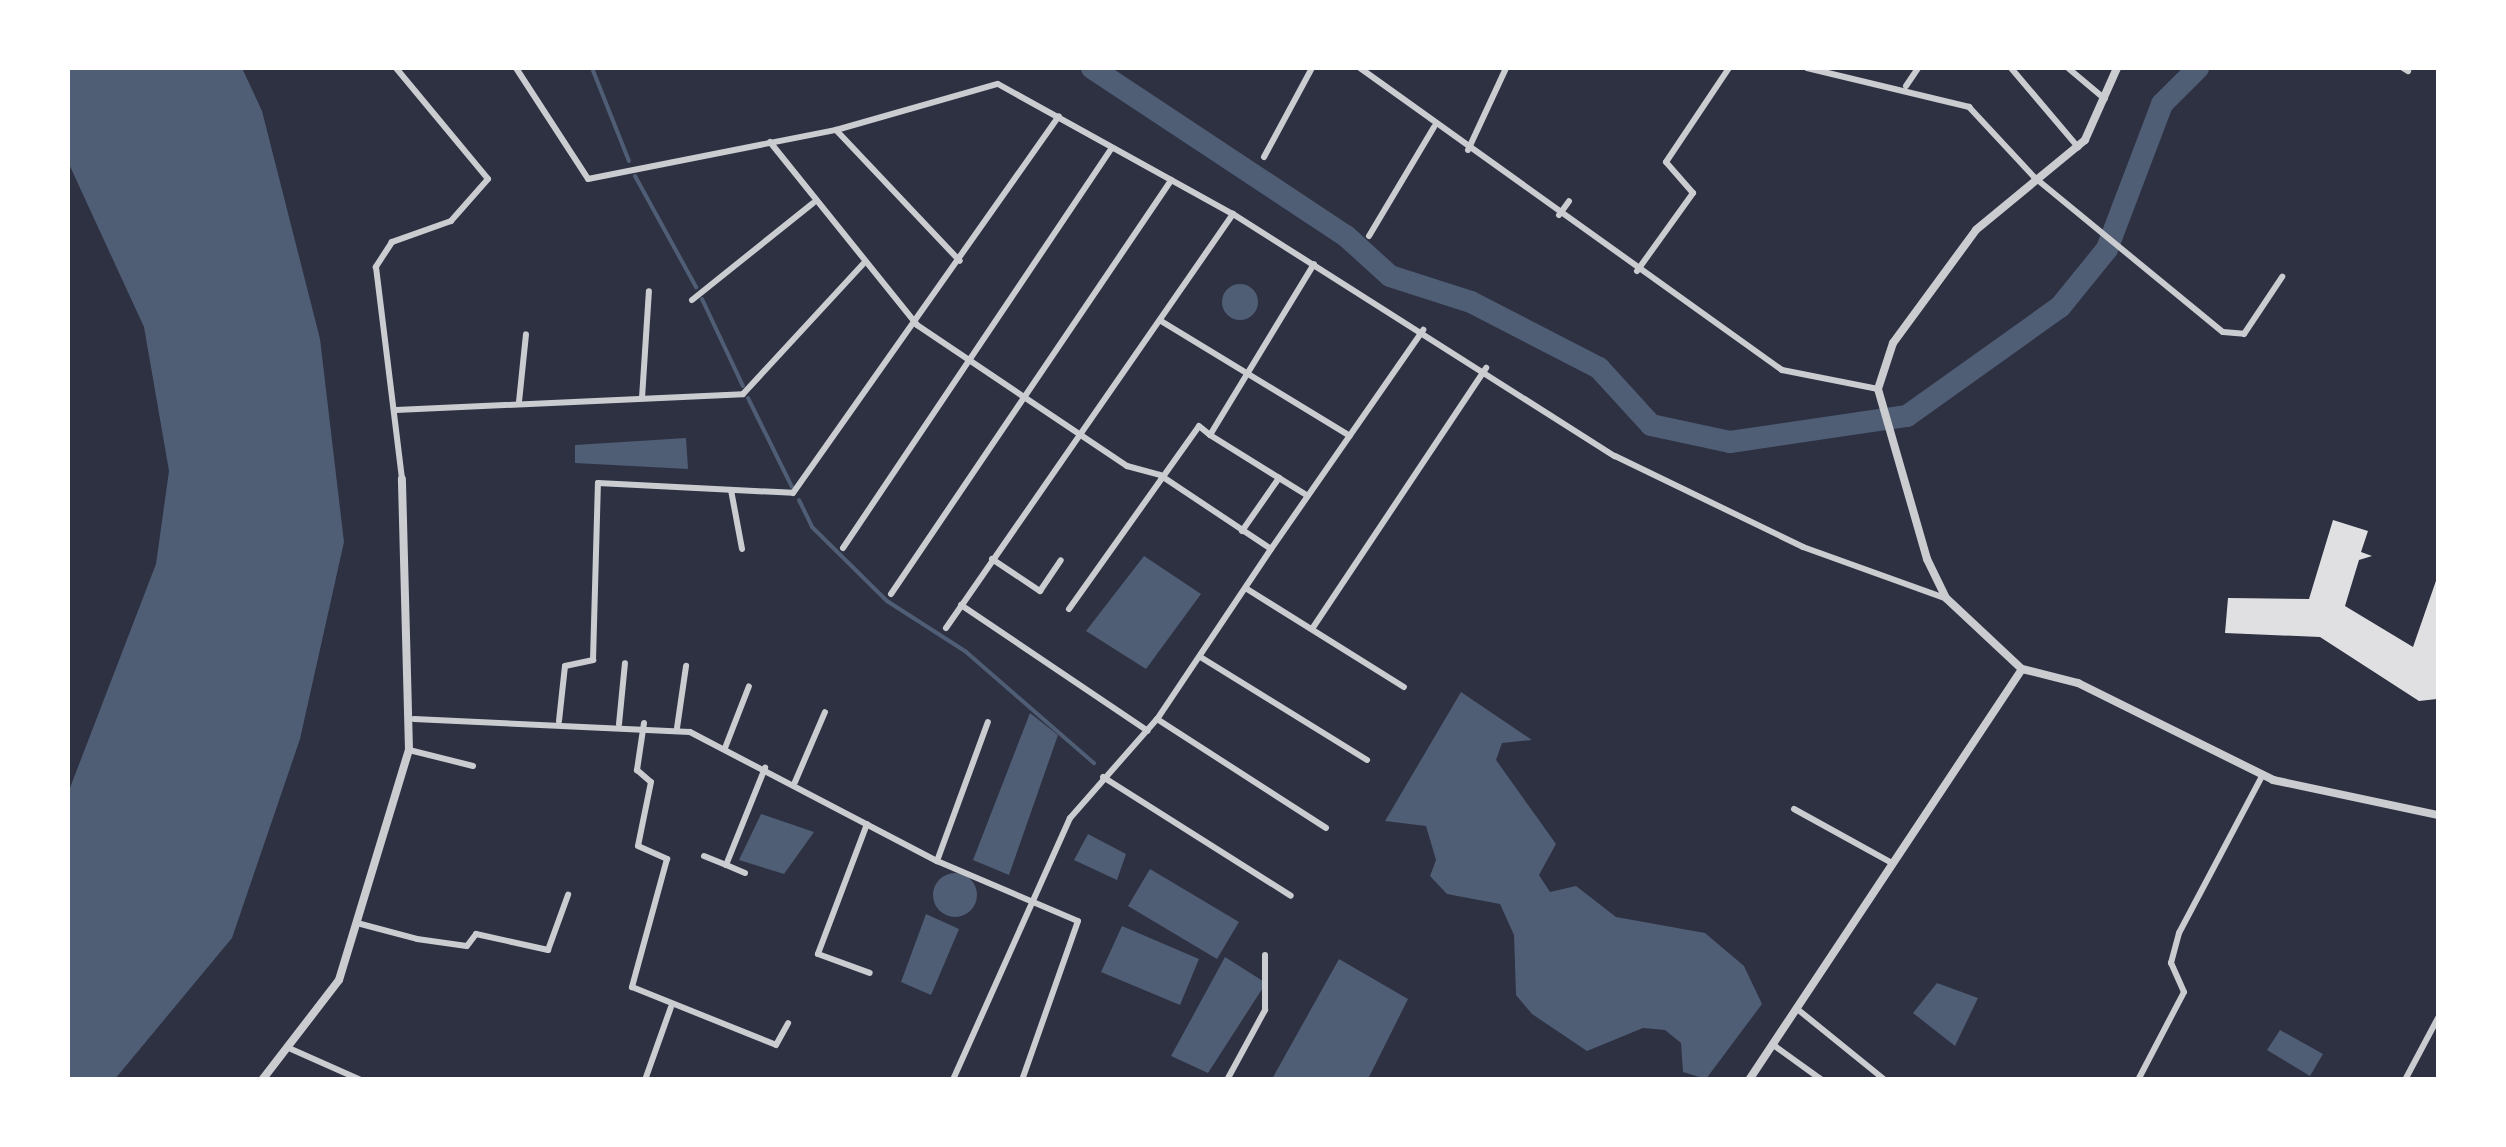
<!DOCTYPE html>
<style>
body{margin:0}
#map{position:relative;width:2506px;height:1147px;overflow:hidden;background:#2d3142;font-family:Bitter,serif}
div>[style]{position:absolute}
.water>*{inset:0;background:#4f5d75}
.round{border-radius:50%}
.stream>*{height:4px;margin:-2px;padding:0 2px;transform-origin:2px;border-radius:2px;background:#4f5d75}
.river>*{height:22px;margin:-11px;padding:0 11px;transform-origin:11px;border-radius:11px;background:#4f5d75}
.building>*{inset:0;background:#e0e0e3}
.minor>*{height:6px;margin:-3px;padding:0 3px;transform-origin:3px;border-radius:3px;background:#caccd0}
.tertiary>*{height:8px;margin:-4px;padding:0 4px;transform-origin:4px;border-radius:4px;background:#caccd0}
span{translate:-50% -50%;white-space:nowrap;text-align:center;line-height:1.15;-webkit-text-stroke:9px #fff;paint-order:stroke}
.frame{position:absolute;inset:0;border:70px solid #fff;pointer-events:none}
</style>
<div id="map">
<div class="water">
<i style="clip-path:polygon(68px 68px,242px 68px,262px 111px,320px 339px,344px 542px,300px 739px,232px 938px,115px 1079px,68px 1079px,68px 793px,156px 564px,169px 471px,144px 327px,68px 162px)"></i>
<i class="round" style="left:1222px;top:284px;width:36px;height:36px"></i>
<i style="clip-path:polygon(686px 438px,688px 469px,575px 463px,575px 445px)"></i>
<i style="clip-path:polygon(1144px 556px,1201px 594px,1146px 669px,1086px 631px)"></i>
<i style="clip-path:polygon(1461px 692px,1532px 740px,1502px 743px,1496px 760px,1556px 844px,1539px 875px,1550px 892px,1576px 886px,1616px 917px,1705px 933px,1744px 966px,1762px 1004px,1706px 1079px,1683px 1072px,1681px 1043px,1665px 1030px,1643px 1028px,1587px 1051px,1532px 1014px,1516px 995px,1514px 935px,1500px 904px,1447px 894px,1430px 876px,1436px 860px,1426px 826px,1385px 821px)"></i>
<i style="clip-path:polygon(1030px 713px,1058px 735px,1009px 875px,973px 860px)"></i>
<i style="clip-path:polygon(761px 814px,814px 832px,784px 874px,739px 860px)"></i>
<i style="clip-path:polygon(1088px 834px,1126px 854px,1117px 880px,1074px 860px)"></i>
<i style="clip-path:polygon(1150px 869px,1239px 922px,1217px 959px,1128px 906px)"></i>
<i class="round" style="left:933px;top:873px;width:44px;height:44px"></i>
<i style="clip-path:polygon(926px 914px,959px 929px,931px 995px,901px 982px)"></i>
<i style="clip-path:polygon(1122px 926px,1199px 959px,1180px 1005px,1101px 972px)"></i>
<i style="clip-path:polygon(1225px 957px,1266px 983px,1208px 1073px,1171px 1056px)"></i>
<i style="clip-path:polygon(1339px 959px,1408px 999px,1368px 1079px,1272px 1079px)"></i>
<i style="clip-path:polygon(1937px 983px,1978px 998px,1955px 1046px,1913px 1013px)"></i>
<i style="clip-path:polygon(2280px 1030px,2323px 1054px,2310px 1076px,2267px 1050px)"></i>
</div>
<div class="stream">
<i style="left:592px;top:68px;width:100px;rotate:68.3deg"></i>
<i style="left:635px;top:176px;width:127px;rotate:61.2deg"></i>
<i style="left:702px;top:299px;width:96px;rotate:64.8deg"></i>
<i style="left:748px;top:398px;width:99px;rotate:63.7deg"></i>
<i style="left:799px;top:500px;width:30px;rotate:64deg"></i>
<i style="left:812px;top:527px;width:105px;rotate:44.6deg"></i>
<i style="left:887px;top:601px;width:93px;rotate:32.7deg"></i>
<i style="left:965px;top:651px;width:171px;rotate:41deg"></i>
</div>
<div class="river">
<i style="left:1092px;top:68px;width:305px;rotate:33.5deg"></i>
<i style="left:1346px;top:236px;width:59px;rotate:42.3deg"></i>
<i style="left:1390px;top:276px;width:85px;rotate:17.8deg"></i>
<i style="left:1471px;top:302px;width:144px;rotate:27.3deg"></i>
<i style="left:1599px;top:368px;width:77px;rotate:47.6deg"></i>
<i style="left:1651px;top:425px;width:81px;rotate:12.1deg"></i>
<i style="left:1730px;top:442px;width:179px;rotate:-8.4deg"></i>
<i style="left:1907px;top:416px;width:188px;rotate:-35.5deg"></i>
<i style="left:2060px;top:307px;width:75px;rotate:-51deg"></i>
<i style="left:2107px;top:249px;width:155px;rotate:-69.2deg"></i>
<i style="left:2162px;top:104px;width:51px;rotate:-45deg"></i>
</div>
<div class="building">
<i style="clip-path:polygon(2333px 520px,2368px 531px,2361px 552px,2372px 556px,2359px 560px,2345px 606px,2413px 647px,2438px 575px,2437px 699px,2419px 701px,2320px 637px,2225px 633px,2228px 598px,2309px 599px)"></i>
</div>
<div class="minor">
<i style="left:396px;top:68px;width:144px;rotate:50.3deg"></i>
<i style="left:488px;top:179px;width:56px;rotate:131.4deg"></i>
<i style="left:451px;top:221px;width:63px;rotate:160.4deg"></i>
<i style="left:392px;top:242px;width:30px;rotate:123deg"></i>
<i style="left:376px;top:267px;width:214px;rotate:83deg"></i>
<i style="left:516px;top:68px;width:132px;rotate:57deg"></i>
<i style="left:588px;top:179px;width:253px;rotate:-11.2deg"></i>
<i style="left:836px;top:130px;width:168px;rotate:-15.9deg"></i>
<i style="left:998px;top:84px;width:269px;rotate:29deg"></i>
<i style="left:1233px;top:214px;width:452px;rotate:32.4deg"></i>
<i style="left:1615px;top:456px;width:209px;rotate:25.8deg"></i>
<i style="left:1803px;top:547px;width:151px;rotate:19.8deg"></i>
<i style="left:1360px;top:68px;width:519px;rotate:35.59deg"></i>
<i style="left:1782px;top:370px;width:98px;rotate:11.2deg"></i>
<i style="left:1807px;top:68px;width:167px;rotate:13.5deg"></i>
<i style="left:1969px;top:107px;width:96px;rotate:47.1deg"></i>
<i style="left:2034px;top:177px;width:244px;rotate:39.4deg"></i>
<i style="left:2223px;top:332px;width:21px;rotate:5deg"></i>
<i style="left:2244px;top:334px;width:69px;rotate:-56.3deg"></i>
<i style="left:2011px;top:68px;width:104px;rotate:49.7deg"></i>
<i style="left:2068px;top:68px;width:48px;rotate:40deg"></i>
<i style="left:2403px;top:68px;width:6px;rotate:31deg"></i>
<i style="left:1906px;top:86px;width:22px;rotate:-56deg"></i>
<i style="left:836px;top:130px;width:180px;rotate:46.6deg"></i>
<i style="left:770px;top:142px;width:235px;rotate:51.2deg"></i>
<i style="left:917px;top:325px;width:253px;rotate:33.9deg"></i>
<i style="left:1127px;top:466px;width:34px;rotate:15deg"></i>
<i style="left:1160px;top:475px;width:133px;rotate:33.7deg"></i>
<i style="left:1271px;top:549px;width:205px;rotate:123.8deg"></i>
<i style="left:1157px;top:719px;width:132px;rotate:131.3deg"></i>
<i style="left:1070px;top:818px;width:287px;rotate:114.1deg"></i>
<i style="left:1468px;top:150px;width:90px;rotate:-65.1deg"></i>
<i style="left:1264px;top:157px;width:101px;rotate:-61.7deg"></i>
<i style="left:1559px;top:215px;width:17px;rotate:-54deg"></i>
<i style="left:1369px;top:236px;width:127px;rotate:-59.2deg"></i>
<i style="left:1637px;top:271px;width:96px;rotate:-54.3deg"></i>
<i style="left:1693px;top:193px;width:41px;rotate:-131.1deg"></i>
<i style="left:1666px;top:162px;width:113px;rotate:-56.2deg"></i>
<i style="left:692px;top:300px;width:155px;rotate:-38.7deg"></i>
<i style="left:1161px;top:321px;width:221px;rotate:31.3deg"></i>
<i style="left:642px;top:398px;width:107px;rotate:-86.3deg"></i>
<i style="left:519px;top:402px;width:68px;rotate:-84.1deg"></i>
<i style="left:396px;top:410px;width:347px;rotate:-2.6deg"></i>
<i style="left:743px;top:394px;width:177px;rotate:-47.3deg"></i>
<i style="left:1210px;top:435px;width:115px;rotate:31.9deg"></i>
<i style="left:731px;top:490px;width:60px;rotate:79.4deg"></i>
<i style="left:1242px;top:531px;width:65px;rotate:-55.1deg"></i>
<i style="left:843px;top:548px;width:482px;rotate:-56.1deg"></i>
<i style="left:1271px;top:549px;width:267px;rotate:-55.2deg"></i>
<i style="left:992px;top:559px;width:58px;rotate:33.7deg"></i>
<i style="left:1040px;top:591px;width:37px;rotate:-56deg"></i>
<i style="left:1247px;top:589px;width:185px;rotate:32deg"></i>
<i style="left:891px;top:594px;width:500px;rotate:-55.9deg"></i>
<i style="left:961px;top:605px;width:225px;rotate:34deg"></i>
<i style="left:1069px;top:609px;width:224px;rotate:-54.6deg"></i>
<i style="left:1199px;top:426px;width:14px;rotate:39deg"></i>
<i style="left:1210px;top:435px;width:200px;rotate:-58.7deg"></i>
<i style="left:946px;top:628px;width:504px;rotate:-55.27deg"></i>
<i style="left:1312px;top:629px;width:314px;rotate:-56.3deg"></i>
<i style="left:1202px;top:658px;width:194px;rotate:31.7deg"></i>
<i style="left:414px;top:719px;width:276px;rotate:2.7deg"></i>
<i style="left:690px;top:732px;width:279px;rotate:27.6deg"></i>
<i style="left:937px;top:861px;width:153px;rotate:23.1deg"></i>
<i style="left:1078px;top:921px;width:169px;rotate:109.4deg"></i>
<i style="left:1157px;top:719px;width:201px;rotate:32.8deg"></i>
<i style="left:559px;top:721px;width:55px;rotate:-83.8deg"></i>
<i style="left:565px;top:666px;width:29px;rotate:-12deg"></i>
<i style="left:593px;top:660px;width:177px;rotate:-88.4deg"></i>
<i style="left:598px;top:483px;width:195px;rotate:2.9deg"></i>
<i style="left:793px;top:493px;width:461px;rotate:-54.8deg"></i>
<i style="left:644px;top:723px;width:48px;rotate:98.5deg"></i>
<i style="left:637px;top:770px;width:18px;rotate:41deg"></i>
<i style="left:651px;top:782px;width:65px;rotate:101.5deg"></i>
<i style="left:638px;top:846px;width:32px;rotate:24deg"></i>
<i style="left:667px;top:859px;width:133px;rotate:105.3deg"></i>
<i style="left:632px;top:987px;width:155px;rotate:21.9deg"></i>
<i style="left:776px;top:1045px;width:25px;rotate:-61deg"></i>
<i style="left:619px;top:724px;width:61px;rotate:-84.4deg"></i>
<i style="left:677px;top:728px;width:63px;rotate:-81.7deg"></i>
<i style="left:725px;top:748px;width:66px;rotate:-68.8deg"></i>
<i style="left:409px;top:750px;width:66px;rotate:14deg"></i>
<i style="left:1103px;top:777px;width:222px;rotate:32.3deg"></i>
<i style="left:795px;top:782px;width:76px;rotate:-66.8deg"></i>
<i style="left:1794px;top:809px;width:110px;rotate:28.9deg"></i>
<i style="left:867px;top:824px;width:139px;rotate:110.7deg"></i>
<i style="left:818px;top:954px;width:55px;rotate:20.1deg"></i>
<i style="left:704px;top:856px;width:24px;rotate:22deg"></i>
<i style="left:937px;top:861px;width:148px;rotate:-69.9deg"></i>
<i style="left:745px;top:873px;width:21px;rotate:-157deg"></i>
<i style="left:726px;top:865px;width:105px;rotate:-68.1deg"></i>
<i style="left:357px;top:923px;width:62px;rotate:14.9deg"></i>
<i style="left:417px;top:939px;width:50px;rotate:8deg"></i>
<i style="left:467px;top:946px;width:15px;rotate:-53deg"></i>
<i style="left:476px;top:934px;width:74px;rotate:12.5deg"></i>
<i style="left:548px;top:950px;width:59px;rotate:-70deg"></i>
<i style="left:1796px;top:1008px;width:114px;rotate:39deg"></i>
<i style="left:1772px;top:1044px;width:62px;rotate:35.8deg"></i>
<i style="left:291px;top:1049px;width:77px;rotate:23.9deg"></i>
<i style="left:645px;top:1080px;width:77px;rotate:-70.4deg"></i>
<i style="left:1227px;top:1080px;width:80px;rotate:-61.5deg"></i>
<i style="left:1265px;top:1010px;width:55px;rotate:-90deg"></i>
<i style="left:2138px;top:1080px;width:99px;rotate:-62.4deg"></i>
<i style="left:2184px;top:992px;width:32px;rotate:-114deg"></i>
<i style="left:2171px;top:963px;width:31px;rotate:-75deg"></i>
<i style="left:2179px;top:933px;width:178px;rotate:-62.1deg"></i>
<i style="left:2405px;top:1080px;width:70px;rotate:-62deg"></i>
</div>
<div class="tertiary">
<i style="left:2117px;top:68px;width:79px;rotate:114deg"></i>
<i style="left:2085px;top:140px;width:141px;rotate:140.5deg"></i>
<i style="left:1976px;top:230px;width:140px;rotate:126.3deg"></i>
<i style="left:1893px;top:343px;width:48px;rotate:108.1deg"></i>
<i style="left:1878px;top:389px;width:177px;rotate:73.9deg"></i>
<i style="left:1927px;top:559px;width:43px;rotate:64deg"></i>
<i style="left:1946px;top:598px;width:104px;rotate:43.1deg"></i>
<i style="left:2022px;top:669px;width:58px;rotate:14deg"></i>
<i style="left:2078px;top:683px;width:218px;rotate:26.4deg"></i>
<i style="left:2273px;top:780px;width:169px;rotate:12deg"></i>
<i style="left:262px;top:1080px;width:126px;rotate:-52.4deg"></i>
<i style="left:339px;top:980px;width:240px;rotate:-73.1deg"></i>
<i style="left:409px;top:750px;width:271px;rotate:-91.5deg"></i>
<i style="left:1749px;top:1080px;width:493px;rotate:-56.4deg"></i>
</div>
<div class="frame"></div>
</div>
